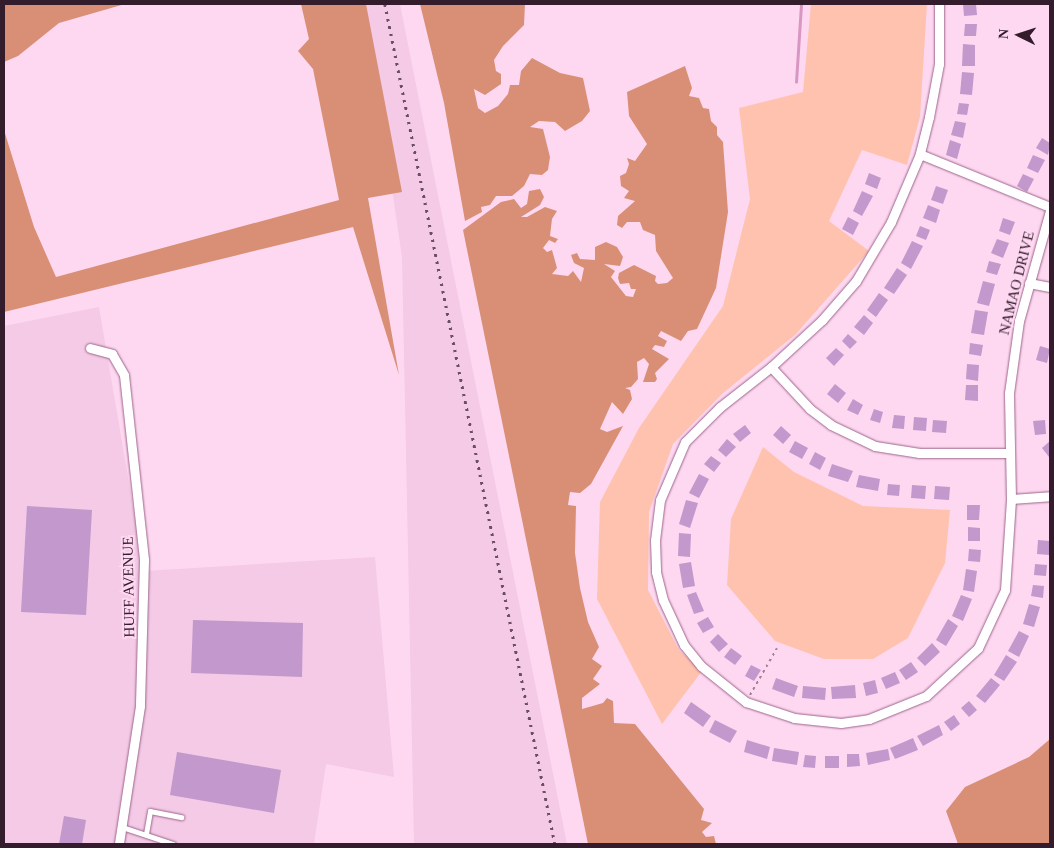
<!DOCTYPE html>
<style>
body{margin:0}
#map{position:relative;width:1054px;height:848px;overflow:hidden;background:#fed8f1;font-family:"Times New Roman",serif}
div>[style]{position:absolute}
.built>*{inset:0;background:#f4cae6}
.green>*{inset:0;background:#ffc2ae}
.forest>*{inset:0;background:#d98f76}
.stream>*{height:2.5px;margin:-1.25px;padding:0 1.25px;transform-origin:1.25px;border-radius:1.25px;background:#d897c3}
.building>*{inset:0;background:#c298cd}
.path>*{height:2px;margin-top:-1px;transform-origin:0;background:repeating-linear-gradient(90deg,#9f8095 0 2.5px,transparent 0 6.5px)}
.roads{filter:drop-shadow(0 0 1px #9d658b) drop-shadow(0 0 1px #9d658b)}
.service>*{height:4.5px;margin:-2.25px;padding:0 2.25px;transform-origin:2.25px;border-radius:2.25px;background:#fff}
.minor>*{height:9px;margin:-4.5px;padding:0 4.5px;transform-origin:4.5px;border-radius:4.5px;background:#fff}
.rail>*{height:2.5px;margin-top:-1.25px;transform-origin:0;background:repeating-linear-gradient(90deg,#6a4f62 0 2.5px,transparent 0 7.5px)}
span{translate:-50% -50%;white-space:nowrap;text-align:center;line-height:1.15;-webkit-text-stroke:4px #fed8f1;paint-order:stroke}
.street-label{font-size:15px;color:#331c2c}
.frame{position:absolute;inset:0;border:5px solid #331c2c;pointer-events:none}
.north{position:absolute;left:994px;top:10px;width:50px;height:50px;-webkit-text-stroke:4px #fed8f1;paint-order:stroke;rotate:274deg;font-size:14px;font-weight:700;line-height:20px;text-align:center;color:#331c2c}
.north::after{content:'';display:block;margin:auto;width:18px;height:22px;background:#331c2c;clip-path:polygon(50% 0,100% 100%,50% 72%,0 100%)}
</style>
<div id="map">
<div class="built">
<i style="clip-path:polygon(365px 4px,400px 4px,567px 844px,414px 844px,402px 257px)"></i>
<i style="clip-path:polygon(99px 307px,144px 571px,375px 557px,394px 777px,326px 764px,314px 844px,4px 844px,4px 326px)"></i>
</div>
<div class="green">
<i style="clip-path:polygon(811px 4px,927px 4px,920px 117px,907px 165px,862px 150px,829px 221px,869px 251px,795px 335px,723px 393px,673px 444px,649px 512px,648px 590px,679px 650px,702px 671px,662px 724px,597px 599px,600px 502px,639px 428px,723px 306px,750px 199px,739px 108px,803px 92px)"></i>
<i style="clip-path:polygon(763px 447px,794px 472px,863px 506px,950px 510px,945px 563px,908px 638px,873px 659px,824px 659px,775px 641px,727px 585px,731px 519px)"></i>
</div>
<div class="forest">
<i style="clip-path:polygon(4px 4px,125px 4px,59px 23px,18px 56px,4px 62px)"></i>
<i style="clip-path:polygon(301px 4px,366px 4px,402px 192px,368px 198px,399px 375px,353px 227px,4px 312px,4px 130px,34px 227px,56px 277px,339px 200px,313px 69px,298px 51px,309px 39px)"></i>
<i style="clip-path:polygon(420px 4px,525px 4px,524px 25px,503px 46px,494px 60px,496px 71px,501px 74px,501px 84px,485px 95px,474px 89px,478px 108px,485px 113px,498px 106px,508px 94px,510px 85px,519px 85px,521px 71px,532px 58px,560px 73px,583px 78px,590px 111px,582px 121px,565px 131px,555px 122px,539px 121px,530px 127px,543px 129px,550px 157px,548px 170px,542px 175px,530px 174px,524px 186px,512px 196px,496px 196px,490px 205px,481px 207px,482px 212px,465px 221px,444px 103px)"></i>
<i style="clip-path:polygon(685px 66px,692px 88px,689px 96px,699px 98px,703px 108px,709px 109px,711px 121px,717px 127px,717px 135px,723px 142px,728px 212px,716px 288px,697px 329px,688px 331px,681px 341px,661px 331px,658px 336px,667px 341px,664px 347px,655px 345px,652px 349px,669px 359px,655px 373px,657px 379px,655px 382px,643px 382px,649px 364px,644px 358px,637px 362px,638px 379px,631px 387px,625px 388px,630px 390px,632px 399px,623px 414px,612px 402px,600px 429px,607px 432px,623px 426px,591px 484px,580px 493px,570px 492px,568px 505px,576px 506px,575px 553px,580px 588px,588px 622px,599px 647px,592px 659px,602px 666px,593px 679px,600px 684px,582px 698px,582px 709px,603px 703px,607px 698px,613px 701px,614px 723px,635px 724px,704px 809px,701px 820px,712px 823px,702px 832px,706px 837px,714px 836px,716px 844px,588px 844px,463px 230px,501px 202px,514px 199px,521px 208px,527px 204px,529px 191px,540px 189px,544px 197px,540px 205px,521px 217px,527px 217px,545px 207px,557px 211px,552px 219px,550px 236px,558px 239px,555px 243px,549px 240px,543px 248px,547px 252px,552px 250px,557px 268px,552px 274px,568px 276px,573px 271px,581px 282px,584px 268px,574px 263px,571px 255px,577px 253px,580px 259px,595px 260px,595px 247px,606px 242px,617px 247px,623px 257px,620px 266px,604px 264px,615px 271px,611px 277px,626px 296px,633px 297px,636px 289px,631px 289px,629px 283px,620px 284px,618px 278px,619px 273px,634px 265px,656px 276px,655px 281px,658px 284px,667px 283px,673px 278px,656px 251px,655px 235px,643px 230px,640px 222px,627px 222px,622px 228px,617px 225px,618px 216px,635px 201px,624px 198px,629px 191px,621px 186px,620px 176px,626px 173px,629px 164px,627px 158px,635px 161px,647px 144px,629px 116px,627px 92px)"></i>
<i style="clip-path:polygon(1050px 739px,1050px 844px,958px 844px,946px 811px,965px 787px,1029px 757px)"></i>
</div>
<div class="stream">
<i style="left:796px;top:82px;width:78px;rotate:-86.3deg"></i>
</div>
<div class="building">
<i style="clip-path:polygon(963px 4px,976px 4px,977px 15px,964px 16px)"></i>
<i style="clip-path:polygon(965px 24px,977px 24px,976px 36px,964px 36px)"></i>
<i style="clip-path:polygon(963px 44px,975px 45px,975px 66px,962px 66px)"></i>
<i style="clip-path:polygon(962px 72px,974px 73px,972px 95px,960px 94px)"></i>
<i style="clip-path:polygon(959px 103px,969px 104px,967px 115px,957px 114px)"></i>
<i style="clip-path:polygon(955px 121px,966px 123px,963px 138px,951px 135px)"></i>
<i style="clip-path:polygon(1042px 138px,1050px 143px,1048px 155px,1036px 148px)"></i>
<i style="clip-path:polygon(950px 140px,961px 144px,957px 159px,946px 155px)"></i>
<i style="clip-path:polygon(1033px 155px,1045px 160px,1038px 173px,1027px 168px)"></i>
<i style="clip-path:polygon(869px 173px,881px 178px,877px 189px,865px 184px)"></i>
<i style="clip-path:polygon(1023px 174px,1034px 179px,1027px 192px,1017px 186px)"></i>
<i style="clip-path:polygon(936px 186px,948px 190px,943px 204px,931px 200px)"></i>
<i style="clip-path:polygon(862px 191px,873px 196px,862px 216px,853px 211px)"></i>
<i style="clip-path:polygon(928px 205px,940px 210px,936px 223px,923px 218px)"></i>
<i style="clip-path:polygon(848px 217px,859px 223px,853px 235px,842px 229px)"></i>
<i style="clip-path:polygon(1003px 218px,1015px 222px,1010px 235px,999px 231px)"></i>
<i style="clip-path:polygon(920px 226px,930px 230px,926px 240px,916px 236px)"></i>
<i style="clip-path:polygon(997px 239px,1009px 243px,1003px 258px,991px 253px)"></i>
<i style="clip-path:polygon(912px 241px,923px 246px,911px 269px,901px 263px)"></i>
<i style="clip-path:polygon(989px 261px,1001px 264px,997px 275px,986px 272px)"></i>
<i style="clip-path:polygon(897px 268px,907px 275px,894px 294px,884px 288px)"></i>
<i style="clip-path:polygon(983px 281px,995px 284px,989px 306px,977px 303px)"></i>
<i style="clip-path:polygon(879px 293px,888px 300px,876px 317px,867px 310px)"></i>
<i style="clip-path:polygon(975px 310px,988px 312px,984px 335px,971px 333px)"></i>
<i style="clip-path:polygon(864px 315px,873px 323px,864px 335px,854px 327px)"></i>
<i style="clip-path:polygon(848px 334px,857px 342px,850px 349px,842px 341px)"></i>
<i style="clip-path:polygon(970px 343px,983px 345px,981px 356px,969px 354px)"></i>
<i style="clip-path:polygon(1040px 346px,1050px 349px,1047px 363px,1036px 360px)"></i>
<i style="clip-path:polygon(836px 348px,844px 355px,834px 366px,826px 358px)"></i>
<i style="clip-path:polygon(967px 364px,979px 365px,978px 381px,966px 379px)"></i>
<i style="clip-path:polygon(835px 384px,846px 393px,838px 403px,827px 394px)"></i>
<i style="clip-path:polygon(966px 385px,978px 385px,978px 401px,965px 400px)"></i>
<i style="clip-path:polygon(853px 399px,863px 405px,858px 415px,847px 410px)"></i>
<i style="clip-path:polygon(874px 409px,883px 412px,880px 423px,870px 420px)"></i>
<i style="clip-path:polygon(894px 415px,905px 416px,904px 429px,892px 428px)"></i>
<i style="clip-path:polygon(914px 417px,927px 418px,926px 431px,913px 430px)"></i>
<i style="clip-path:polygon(933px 420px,947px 421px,946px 433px,932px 432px)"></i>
<i style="clip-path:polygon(1045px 420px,1046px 434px,1035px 435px,1033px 421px)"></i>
<i style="clip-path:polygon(745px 425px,751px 433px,740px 442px,733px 434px)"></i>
<i style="clip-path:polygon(781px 426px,791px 435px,783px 444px,773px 435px)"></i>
<i style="clip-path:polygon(727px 439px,736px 447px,726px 457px,718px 450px)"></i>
<i style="clip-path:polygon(795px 441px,808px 448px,802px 459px,789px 452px)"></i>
<i style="clip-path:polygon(1050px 441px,1050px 455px,1049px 457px,1042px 448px)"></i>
<i style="clip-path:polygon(815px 452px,826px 458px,820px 470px,809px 464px)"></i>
<i style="clip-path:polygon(711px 456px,721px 463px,714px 472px,704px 464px)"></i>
<i style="clip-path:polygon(832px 464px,853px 471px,848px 482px,828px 476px)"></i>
<i style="clip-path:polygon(699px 474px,709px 479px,699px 498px,689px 493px)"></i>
<i style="clip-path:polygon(859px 475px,880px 479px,878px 491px,856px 487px)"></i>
<i style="clip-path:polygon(888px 484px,900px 485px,899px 496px,887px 495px)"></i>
<i style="clip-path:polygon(912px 485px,926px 486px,925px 499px,911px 498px)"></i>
<i style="clip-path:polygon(935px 486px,950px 487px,949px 500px,934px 499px)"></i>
<i style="clip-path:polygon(686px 500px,698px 503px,690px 528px,679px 524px)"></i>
<i style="clip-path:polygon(967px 505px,980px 505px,979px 520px,967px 520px)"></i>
<i style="clip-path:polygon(27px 506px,92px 510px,86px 615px,21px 612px)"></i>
<i style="clip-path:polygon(968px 527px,980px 528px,980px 541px,968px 541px)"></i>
<i style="clip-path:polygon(679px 533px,691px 534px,690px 557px,678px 556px)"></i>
<i style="clip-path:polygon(1038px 540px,1050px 541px,1049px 555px,1037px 554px)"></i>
<i style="clip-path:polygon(969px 549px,981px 550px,980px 562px,968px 561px)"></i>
<i style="clip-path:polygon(691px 562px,695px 586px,683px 588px,679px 564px)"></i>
<i style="clip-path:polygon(1035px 564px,1047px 565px,1046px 576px,1034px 575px)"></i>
<i style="clip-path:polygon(966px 569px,977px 571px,974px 592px,963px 590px)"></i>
<i style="clip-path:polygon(1033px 585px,1044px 586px,1043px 598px,1031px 596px)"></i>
<i style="clip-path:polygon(696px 592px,704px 611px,694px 614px,687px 595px)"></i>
<i style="clip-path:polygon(961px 595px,972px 599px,963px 621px,952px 616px)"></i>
<i style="clip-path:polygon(1029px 604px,1040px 607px,1034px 627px,1023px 624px)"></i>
<i style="clip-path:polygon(708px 617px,714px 627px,703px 633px,697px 623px)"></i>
<i style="clip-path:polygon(948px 619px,958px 626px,946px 646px,936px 640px)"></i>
<i style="clip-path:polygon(193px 620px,303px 623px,302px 677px,191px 673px)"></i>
<i style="clip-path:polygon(1019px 631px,1029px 636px,1019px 657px,1008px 651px)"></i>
<i style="clip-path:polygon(718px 634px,728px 644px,719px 652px,710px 642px)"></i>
<i style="clip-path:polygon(932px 643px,940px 652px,925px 666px,917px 658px)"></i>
<i style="clip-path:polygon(731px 648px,742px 656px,735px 665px,724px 657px)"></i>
<i style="clip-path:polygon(1006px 655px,1017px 662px,1004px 681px,994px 675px)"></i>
<i style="clip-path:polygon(911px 662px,918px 672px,906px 680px,899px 670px)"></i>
<i style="clip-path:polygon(751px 665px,761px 670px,754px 681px,745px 676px)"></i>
<i style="clip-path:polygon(895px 672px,900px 683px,886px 689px,881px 678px)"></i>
<i style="clip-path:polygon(776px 678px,798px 686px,794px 697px,772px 689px)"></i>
<i style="clip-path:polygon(991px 678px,1000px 685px,985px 703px,976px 696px)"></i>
<i style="clip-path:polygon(875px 680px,878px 693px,866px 696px,863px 683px)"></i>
<i style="clip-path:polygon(855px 685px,856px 698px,832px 699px,831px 687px)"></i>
<i style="clip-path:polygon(803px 686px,826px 688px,825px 700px,802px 698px)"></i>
<i style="clip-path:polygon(969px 701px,977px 710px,969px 717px,961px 708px)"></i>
<i style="clip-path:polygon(691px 702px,711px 716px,703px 727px,684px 713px)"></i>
<i style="clip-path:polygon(954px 715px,960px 724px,951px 731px,944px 722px)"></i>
<i style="clip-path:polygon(715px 720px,737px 731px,730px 743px,709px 732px)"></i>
<i style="clip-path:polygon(939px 725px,943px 735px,923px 746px,917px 736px)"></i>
<i style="clip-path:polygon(913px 738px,918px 750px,895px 759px,890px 748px)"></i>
<i style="clip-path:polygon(747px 740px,770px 747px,767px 759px,744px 752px)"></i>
<i style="clip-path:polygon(774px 748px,799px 752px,797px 765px,772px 761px)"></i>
<i style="clip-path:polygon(888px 749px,890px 760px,868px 765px,866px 753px)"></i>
<i style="clip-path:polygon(177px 752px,281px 770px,274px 813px,170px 795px)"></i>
<i style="clip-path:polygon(847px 754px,859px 754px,860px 766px,847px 767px)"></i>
<i style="clip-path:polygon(805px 755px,816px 756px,815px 768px,803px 767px)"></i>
<i style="clip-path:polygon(825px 756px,839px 756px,839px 768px,825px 768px)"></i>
<i style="clip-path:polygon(64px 816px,86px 820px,82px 844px,59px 844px)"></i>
</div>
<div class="path">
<i style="left:750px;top:695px;width:54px;rotate:-60.1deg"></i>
</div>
<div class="roads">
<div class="service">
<i style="left:122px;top:827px;width:54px;rotate:18.4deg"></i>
<i style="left:146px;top:834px;width:23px;rotate:-80deg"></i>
<i style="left:150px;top:811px;width:32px;rotate:11deg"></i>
</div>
<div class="minor">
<i style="left:939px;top:4px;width:60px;rotate:90deg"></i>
<i style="left:939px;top:64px;width:54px;rotate:100.7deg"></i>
<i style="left:929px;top:117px;width:38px;rotate:104deg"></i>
<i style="left:920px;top:154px;width:74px;rotate:113.1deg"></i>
<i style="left:891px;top:222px;width:69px;rotate:120.7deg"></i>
<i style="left:856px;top:281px;width:52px;rotate:131.1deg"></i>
<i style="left:822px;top:320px;width:69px;rotate:137.3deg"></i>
<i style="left:771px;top:367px;width:65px;rotate:141.9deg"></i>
<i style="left:720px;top:407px;width:49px;rotate:135deg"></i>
<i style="left:685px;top:442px;width:63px;rotate:113.3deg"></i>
<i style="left:660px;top:500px;width:40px;rotate:97.1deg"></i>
<i style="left:655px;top:540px;width:32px;rotate:88deg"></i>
<i style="left:656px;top:572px;width:29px;rotate:76deg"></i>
<i style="left:663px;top:600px;width:50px;rotate:65deg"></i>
<i style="left:684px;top:645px;width:27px;rotate:51deg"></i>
<i style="left:701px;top:666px;width:58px;rotate:38.7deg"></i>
<i style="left:746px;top:702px;width:51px;rotate:18.4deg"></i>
<i style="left:794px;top:718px;width:47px;rotate:6.1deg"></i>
<i style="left:841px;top:723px;width:28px;rotate:-8deg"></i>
<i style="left:869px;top:719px;width:61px;rotate:-22deg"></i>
<i style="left:926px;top:696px;width:71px;rotate:-42.7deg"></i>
<i style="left:978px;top:648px;width:64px;rotate:-65deg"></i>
<i style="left:1005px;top:590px;width:91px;rotate:-86.2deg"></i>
<i style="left:1011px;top:499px;width:106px;rotate:-91.1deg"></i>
<i style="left:1009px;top:393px;width:73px;rotate:-82.1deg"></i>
<i style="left:1019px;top:321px;width:114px;rotate:-74.3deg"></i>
<i style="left:920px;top:154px;width:140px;rotate:22.2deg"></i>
<i style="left:1029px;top:283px;width:21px;rotate:11deg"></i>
<i style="left:90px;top:348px;width:23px;rotate:15deg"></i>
<i style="left:112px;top:354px;width:24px;rotate:60deg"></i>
<i style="left:124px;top:375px;width:186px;rotate:83.8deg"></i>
<i style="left:144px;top:560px;width:146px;rotate:91.6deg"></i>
<i style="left:140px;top:706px;width:140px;rotate:98.7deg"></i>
<i style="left:771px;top:367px;width:57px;rotate:47.1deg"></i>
<i style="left:810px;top:409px;width:26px;rotate:37deg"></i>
<i style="left:831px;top:425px;width:49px;rotate:25.5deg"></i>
<i style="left:875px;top:446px;width:45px;rotate:9deg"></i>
<i style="left:919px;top:453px;width:91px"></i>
<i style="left:1011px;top:499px;width:39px;rotate:-4deg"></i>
</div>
</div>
<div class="rail">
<i style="left:385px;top:4px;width:857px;rotate:78.56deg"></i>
</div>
<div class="street-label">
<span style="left:1017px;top:283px;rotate:-76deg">NAMAO DRIVE</span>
<span style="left:129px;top:587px;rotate:-91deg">HUFF AVENUE</span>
</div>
<div class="frame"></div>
<div class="north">N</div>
</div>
